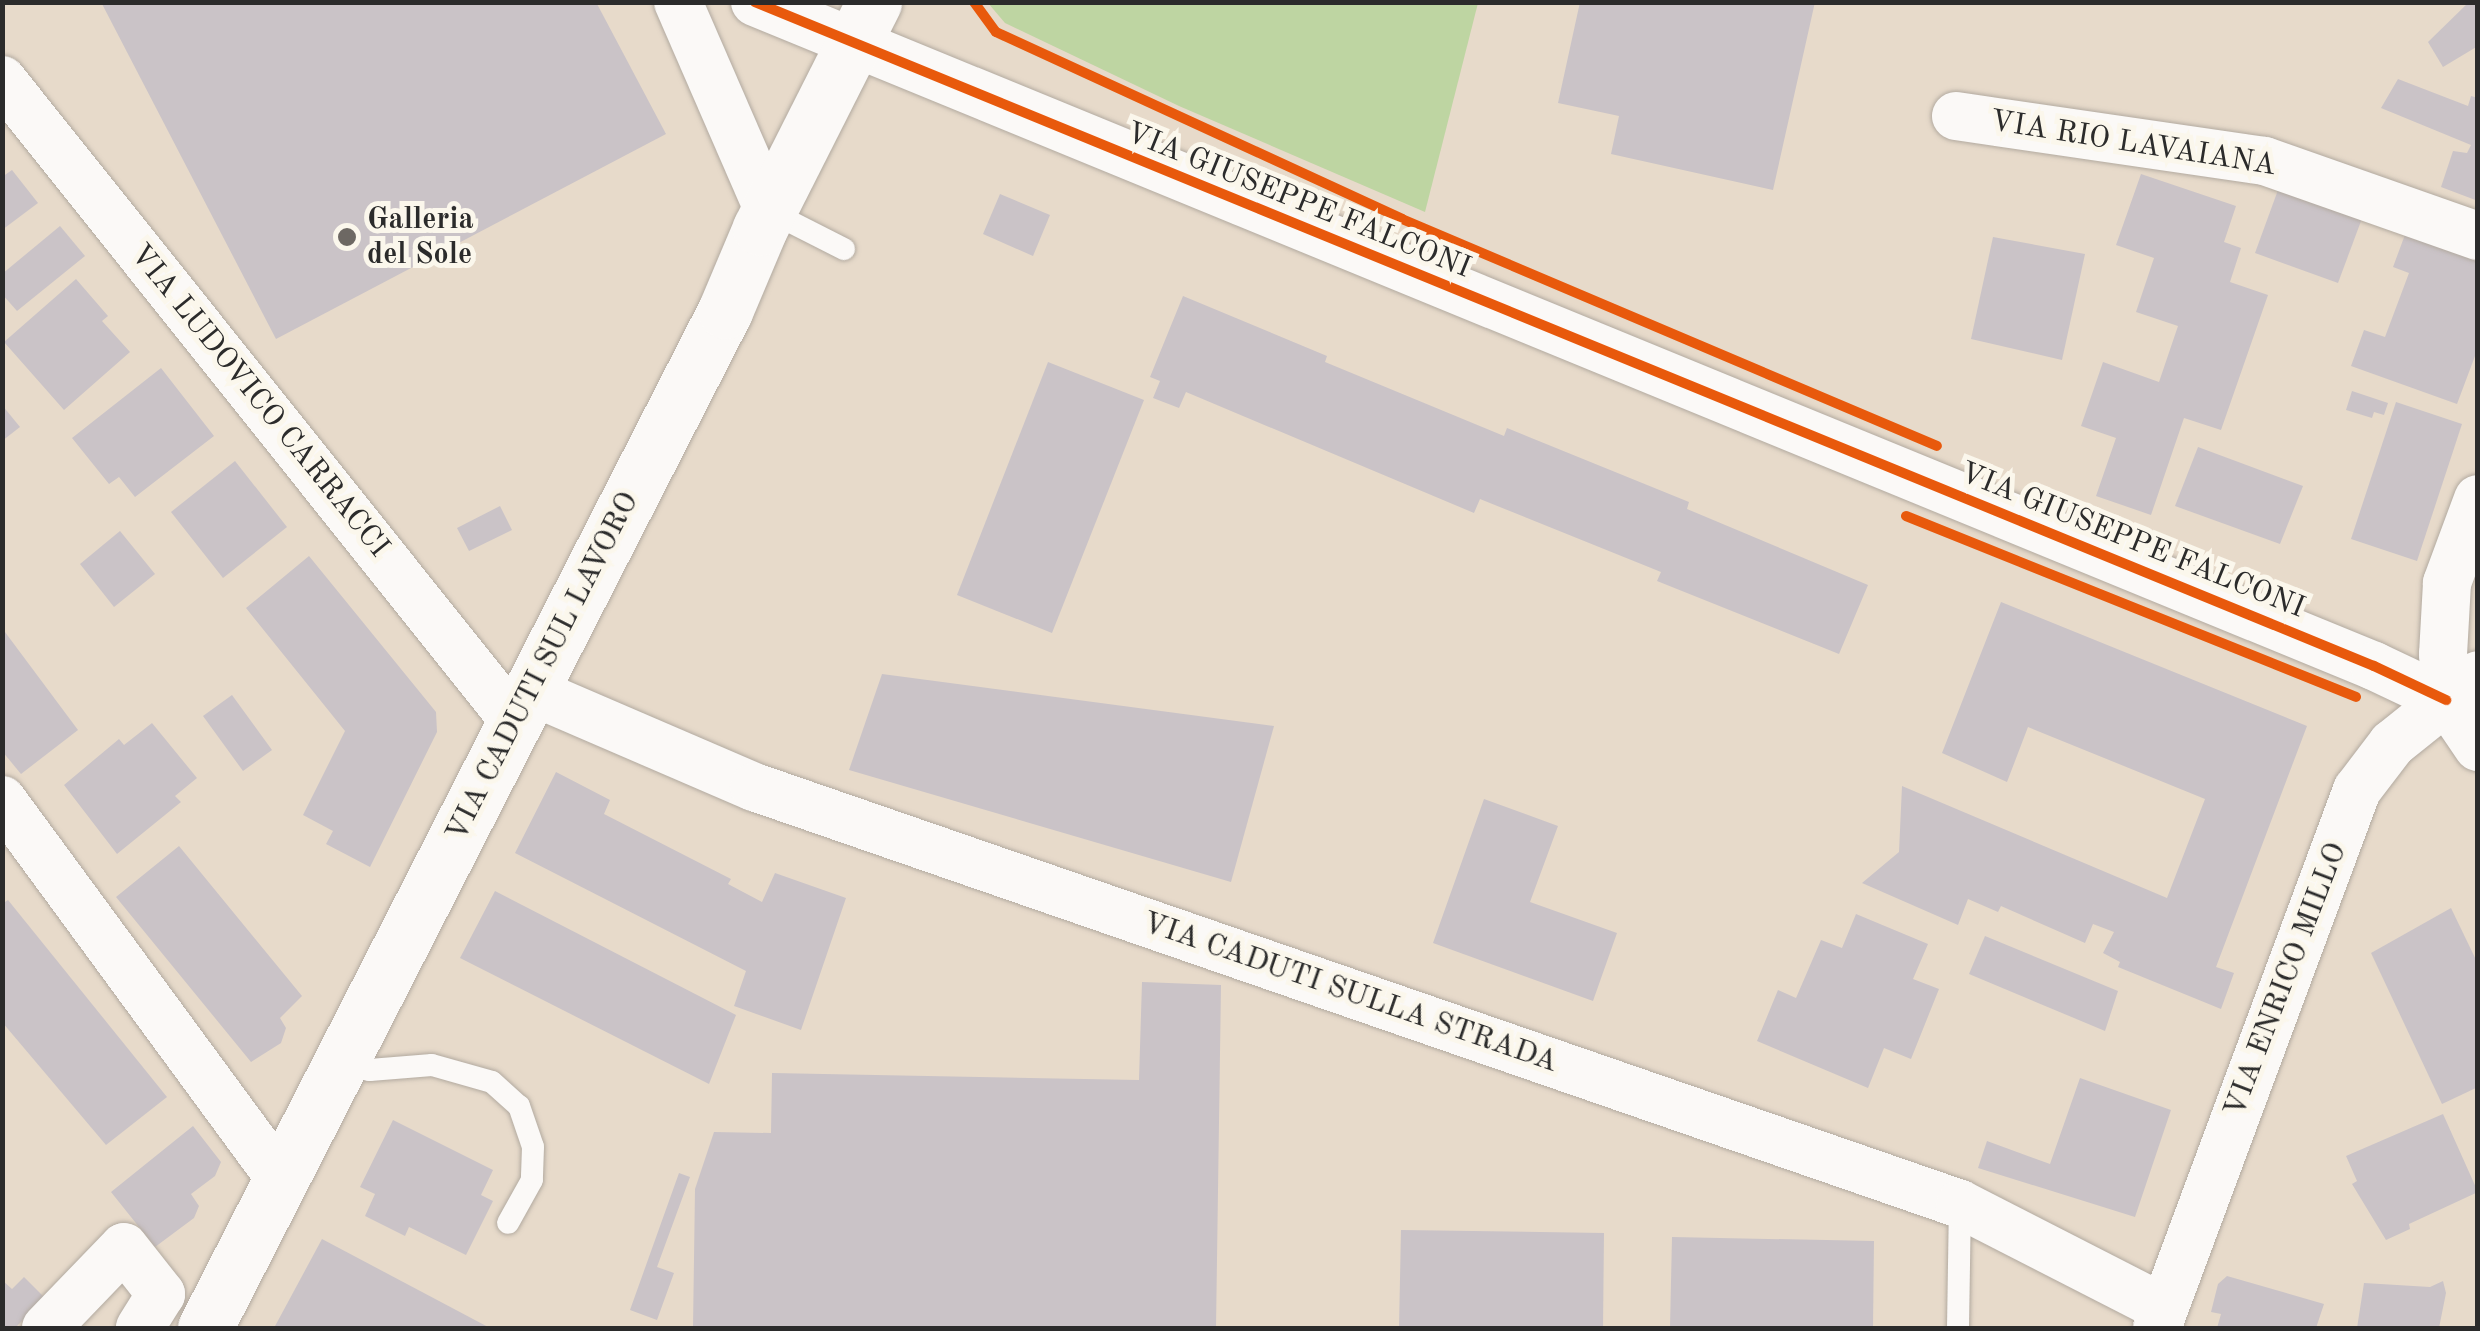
<!DOCTYPE html>
<style>
body{margin:0}
#map{position:relative;width:2480px;height:1331px;overflow:hidden;background:#e7daca;font-family:"Old Standard TT",serif}
div>[style]{position:absolute}
.green>*{inset:0;background:#bed5a2}
.building>*{inset:0;background:#cac3c7}
.roads{filter:drop-shadow(0 0 2px #b2aaa0) drop-shadow(0 0 2px #b2aaa0)}
.lane>*{height:22px;margin:-11px;padding:0 11px;transform-origin:11px;border-radius:11px;background:#fbf9f7}
.street>*{height:48px;margin:-24px;padding:0 24px;transform-origin:24px;border-radius:24px;background:#fbf9f7}
.secondary>*{height:55px;margin:-27.5px;padding:0 27.5px;transform-origin:27.5px;border-radius:27.5px;background:#fbf9f7}
.cycleway>*{height:10px;margin:-5px;padding:0 5px;transform-origin:5px;border-radius:5px;background:#e8590c}
.dots>*{width:28px;height:28px;translate:-50% -50%;box-sizing:border-box;border:5px solid #fbf7ec;border-radius:50%}
span{translate:-50% -50%;white-space:nowrap;text-align:center;line-height:1.15;-webkit-text-stroke:10px #fbf7ec;paint-order:stroke}
.street-label{font-size:30px;color:#2b2b2b}
.poi-label{font-size:30px;color:#2b2b2b;font-weight:700}
.left{translate:0 -50%;text-align:left}
.frame{position:absolute;inset:0;border:5px solid #2b2b2b;pointer-events:none}
</style>
<div id="map">
<div class="green">
<i style="clip-path:polygon(988px 3px,1478px 3px,1425px 212px,1179px 106px,1005px 23px)"></i>
</div>
<div class="building">
<i style="clip-path:polygon(101px 2px,596px 2px,666px 134px,276px 339px)"></i>
<i style="clip-path:polygon(1580px 2px,1815px 2px,1773px 190px,1611px 154px,1619px 116px,1558px 103px)"></i>
<i style="clip-path:polygon(2469px 2px,2478px 2px,2478px 46px,2443px 67px,2428px 42px)"></i>
<i style="clip-path:polygon(2398px 79px,2468px 106px,2471px 96px,2478px 98px,2478px 201px,2441px 187px,2453px 151px,2467px 153px,2471px 145px,2381px 108px)"></i>
<i style="clip-path:polygon(12px 170px,38px 203px,2px 230px,2px 177px)"></i>
<i style="clip-path:polygon(2141px 174px,2236px 206px,2224px 242px,2241px 248px,2230px 282px,2268px 295px,2221px 430px,2184px 418px,2151px 515px,2096px 496px,2116px 438px,2081px 426px,2103px 362px,2159px 382px,2178px 326px,2136px 312px,2154px 258px,2116px 245px)"></i>
<i style="clip-path:polygon(2278px 190px,2364px 213px,2338px 283px,2255px 253px)"></i>
<i style="clip-path:polygon(1000px 194px,1050px 215px,1033px 256px,983px 234px)"></i>
<i style="clip-path:polygon(60px 226px,85px 256px,17px 311px,2px 294px,2px 274px)"></i>
<i style="clip-path:polygon(2406px 232px,2478px 258px,2478px 348px,2457px 404px,2351px 366px,2364px 330px,2385px 337px,2409px 273px,2393px 267px)"></i>
<i style="clip-path:polygon(1993px 237px,2085px 254px,2062px 360px,1971px 339px)"></i>
<i style="clip-path:polygon(76px 279px,108px 316px,102px 321px,130px 352px,64px 410px,4px 342px)"></i>
<i style="clip-path:polygon(1183px 296px,1327px 356px,1325px 362px,1504px 436px,1507px 428px,1689px 502px,1687px 509px,1868px 585px,1839px 654px,1657px 581px,1661px 572px,1480px 499px,1474px 513px,1186px 392px,1179px 408px,1153px 398px,1160px 381px,1150px 377px)"></i>
<i style="clip-path:polygon(1048px 362px,1144px 400px,1052px 633px,957px 595px)"></i>
<i style="clip-path:polygon(161px 368px,214px 436px,135px 497px,119px 477px,109px 484px,72px 438px)"></i>
<i style="clip-path:polygon(2352px 391px,2388px 403px,2384px 415px,2374px 412px,2372px 418px,2346px 410px)"></i>
<i style="clip-path:polygon(2396px 402px,2462px 424px,2417px 561px,2351px 539px)"></i>
<i style="clip-path:polygon(2px 405px,20px 427px,2px 441px)"></i>
<i style="clip-path:polygon(2198px 447px,2303px 486px,2280px 544px,2175px 506px)"></i>
<i style="clip-path:polygon(235px 461px,287px 527px,223px 578px,171px 512px)"></i>
<i style="clip-path:polygon(500px 506px,512px 530px,469px 551px,457px 528px)"></i>
<i style="clip-path:polygon(120px 531px,155px 574px,114px 607px,80px 564px)"></i>
<i style="clip-path:polygon(309px 556px,436px 712px,437px 732px,370px 867px,326px 844px,333px 831px,303px 815px,345px 731px,246px 608px)"></i>
<i style="clip-path:polygon(2001px 602px,2307px 726px,2216px 967px,2234px 973px,2221px 1009px,2118px 967px,2120px 962px,2103px 953px,2114px 932px,2093px 924px,2085px 943px,2001px 906px,1998px 912px,1968px 899px,1958px 925px,1862px 883px,1899px 852px,1902px 786px,2167px 898px,2205px 799px,2028px 727px,2007px 782px,1942px 753px)"></i>
<i style="clip-path:polygon(2px 628px,78px 730px,21px 774px,2px 751px)"></i>
<i style="clip-path:polygon(882px 674px,1274px 726px,1231px 882px,849px 770px)"></i>
<i style="clip-path:polygon(232px 695px,272px 750px,243px 771px,203px 716px)"></i>
<i style="clip-path:polygon(152px 723px,197px 778px,175px 796px,181px 802px,117px 854px,64px 785px,119px 739px,124px 745px)"></i>
<i style="clip-path:polygon(556px 772px,610px 800px,604px 814px,731px 879px,728px 884px,762px 902px,775px 873px,846px 898px,801px 1030px,734px 1006px,746px 971px,515px 853px)"></i>
<i style="clip-path:polygon(1484px 799px,1558px 826px,1530px 902px,1617px 933px,1593px 1001px,1433px 943px)"></i>
<i style="clip-path:polygon(179px 846px,302px 996px,280px 1018px,286px 1028px,281px 1043px,251px 1062px,116px 897px)"></i>
<i style="clip-path:polygon(495px 891px,736px 1015px,709px 1084px,460px 958px)"></i>
<i style="clip-path:polygon(8px 900px,167px 1097px,106px 1145px,2px 1022px,2px 904px)"></i>
<i style="clip-path:polygon(2451px 908px,2478px 964px,2478px 1087px,2442px 1104px,2371px 953px)"></i>
<i style="clip-path:polygon(1856px 914px,1928px 944px,1913px 979px,1939px 989px,1911px 1059px,1884px 1048px,1868px 1088px,1757px 1041px,1778px 990px,1796px 998px,1821px 940px,1842px 948px)"></i>
<i style="clip-path:polygon(1985px 936px,2118px 991px,2105px 1031px,1969px 974px)"></i>
<i style="clip-path:polygon(1142px 982px,1221px 985px,1216px 1328px,693px 1328px,695px 1189px,714px 1132px,771px 1133px,772px 1073px,1139px 1080px)"></i>
<i style="clip-path:polygon(2080px 1078px,2171px 1110px,2135px 1217px,1978px 1168px,1987px 1141px,2050px 1164px)"></i>
<i style="clip-path:polygon(2443px 1114px,2478px 1192px,2409px 1224px,2410px 1229px,2386px 1240px,2352px 1184px,2357px 1181px,2346px 1156px)"></i>
<i style="clip-path:polygon(393px 1120px,493px 1170px,481px 1195px,493px 1201px,466px 1255px,409px 1227px,405px 1236px,365px 1216px,375px 1194px,360px 1187px)"></i>
<i style="clip-path:polygon(193px 1126px,221px 1162px,215px 1176px,191px 1194px,199px 1206px,194px 1218px,155px 1247px,111px 1192px)"></i>
<i style="clip-path:polygon(679px 1173px,690px 1177px,657px 1267px,674px 1273px,657px 1320px,630px 1310px)"></i>
<i style="clip-path:polygon(1401px 1230px,1604px 1233px,1603px 1328px,1399px 1328px)"></i>
<i style="clip-path:polygon(1672px 1237px,1874px 1241px,1873px 1328px,1670px 1328px)"></i>
<i style="clip-path:polygon(322px 1239px,490px 1328px,274px 1328px)"></i>
<i style="clip-path:polygon(2227px 1276px,2324px 1304px,2316px 1328px,2217px 1328px,2221px 1314px,2211px 1312px,2218px 1284px)"></i>
<i style="clip-path:polygon(24px 1277px,45px 1298px,15px 1328px,2px 1328px,2px 1280px,12px 1289px)"></i>
<i style="clip-path:polygon(2443px 1281px,2446px 1293px,2439px 1328px,2357px 1328px,2364px 1283px,2430px 1287px)"></i>
</div>
<div class="roads">
<div class="lane">
<i style="left:769px;top:211px;width:84px;rotate:26.9deg"></i>
<i style="left:341px;top:1065px;width:29px;rotate:10deg"></i>
<i style="left:370px;top:1070px;width:62px;rotate:-4.6deg"></i>
<i style="left:432px;top:1065px;width:62px;rotate:15.8deg"></i>
<i style="left:492px;top:1082px;width:36px;rotate:42deg"></i>
<i style="left:519px;top:1106px;width:43px;rotate:71.1deg"></i>
<i style="left:533px;top:1147px;width:33px;rotate:92deg"></i>
<i style="left:532px;top:1180px;width:49px;rotate:119.2deg"></i>
<i style="left:1958px;top:1328px;width:124px;rotate:-89.1deg"></i>
</div>
<div class="street">
<i style="left:678px;top:2px;width:228px;rotate:66.5deg"></i>
<i style="left:755px;top:2px;width:1750px;rotate:22.3deg"></i>
<i style="left:2374px;top:666px;width:80px;rotate:25.3deg"></i>
<i style="left:2px;top:80px;width:822px;rotate:51.37deg"></i>
<i style="left:1956px;top:116px;width:312px;rotate:8.3deg"></i>
<i style="left:2265px;top:161px;width:226px;rotate:19.4deg"></i>
<i style="left:2478px;top:499px;width:90px;rotate:110.3deg"></i>
<i style="left:2447px;top:583px;width:71px;rotate:93.2deg"></i>
<i style="left:2443px;top:654px;width:46px;rotate:86.3deg"></i>
<i style="left:2446px;top:700px;width:57px;rotate:55.8deg"></i>
<i style="left:531px;top:691px;width:243px;rotate:23.3deg"></i>
<i style="left:754px;top:787px;width:1276px;rotate:19.07deg"></i>
<i style="left:1960px;top:1204px;width:228px;rotate:27.1deg"></i>
<i style="left:2px;top:800px;width:473px;rotate:53.7deg"></i>
<i style="left:46px;top:1328px;width:112px;rotate:-46.1deg"></i>
<i style="left:124px;top:1247px;width:60px;rotate:51.8deg"></i>
<i style="left:161px;top:1294px;width:40px;rotate:122deg"></i>
<i style="left:2157px;top:1328px;width:574px;rotate:-69.61deg"></i>
<i style="left:2357px;top:790px;width:58px;rotate:-52.7deg"></i>
<i style="left:2392px;top:744px;width:110px;rotate:-38.7deg"></i>
</div>
<div class="secondary">
<i style="left:205px;top:1328px;width:1142px;rotate:-62.92deg"></i>
<i style="left:725px;top:311px;width:90px;rotate:-67.1deg"></i>
<i style="left:760px;top:228px;width:253px;rotate:-63.2deg"></i>
</div>
</div>
<div class="cycleway">
<i style="left:755px;top:2px;width:1750px;rotate:22.3deg"></i>
<i style="left:2374px;top:666px;width:80px;rotate:25.3deg"></i>
<i style="left:974px;top:2px;width:37px;rotate:54deg"></i>
<i style="left:996px;top:32px;width:447px;rotate:24.7deg"></i>
<i style="left:1402px;top:219px;width:581px;rotate:22.99deg"></i>
<i style="left:1906px;top:516px;width:485px;rotate:21.9deg"></i>
</div>
<div class="dots">
<i style="left:347px;top:237px;background:#6d6863"></i>
</div>
<div class="street-label">
<span style="left:2133px;top:144px;rotate:9deg">VIA RIO LAVAIANA</span>
<span style="left:1298px;top:201px;rotate:22deg">VIA GIUSEPPE FALCONI</span>
<span style="left:259px;top:401px;rotate:51deg">VIA LUDOVICO CARRACCI</span>
<span style="left:2132px;top:541px;rotate:22deg">VIA GIUSEPPE FALCONI</span>
<span style="left:543px;top:667px;rotate:-63deg">VIA CADUTI SUL LAVORO</span>
<span style="left:2286px;top:980px;rotate:-69deg">VIA ENRICO MILLO</span>
<span style="left:1350px;top:993px;rotate:19deg">VIA CADUTI SULLA STRADA</span>
</div>
<div class="poi-label">
<span class="left" style="left:367px;top:237px">Galleria<br>del Sole</span>
</div>
<div class="frame"></div>
</div>
